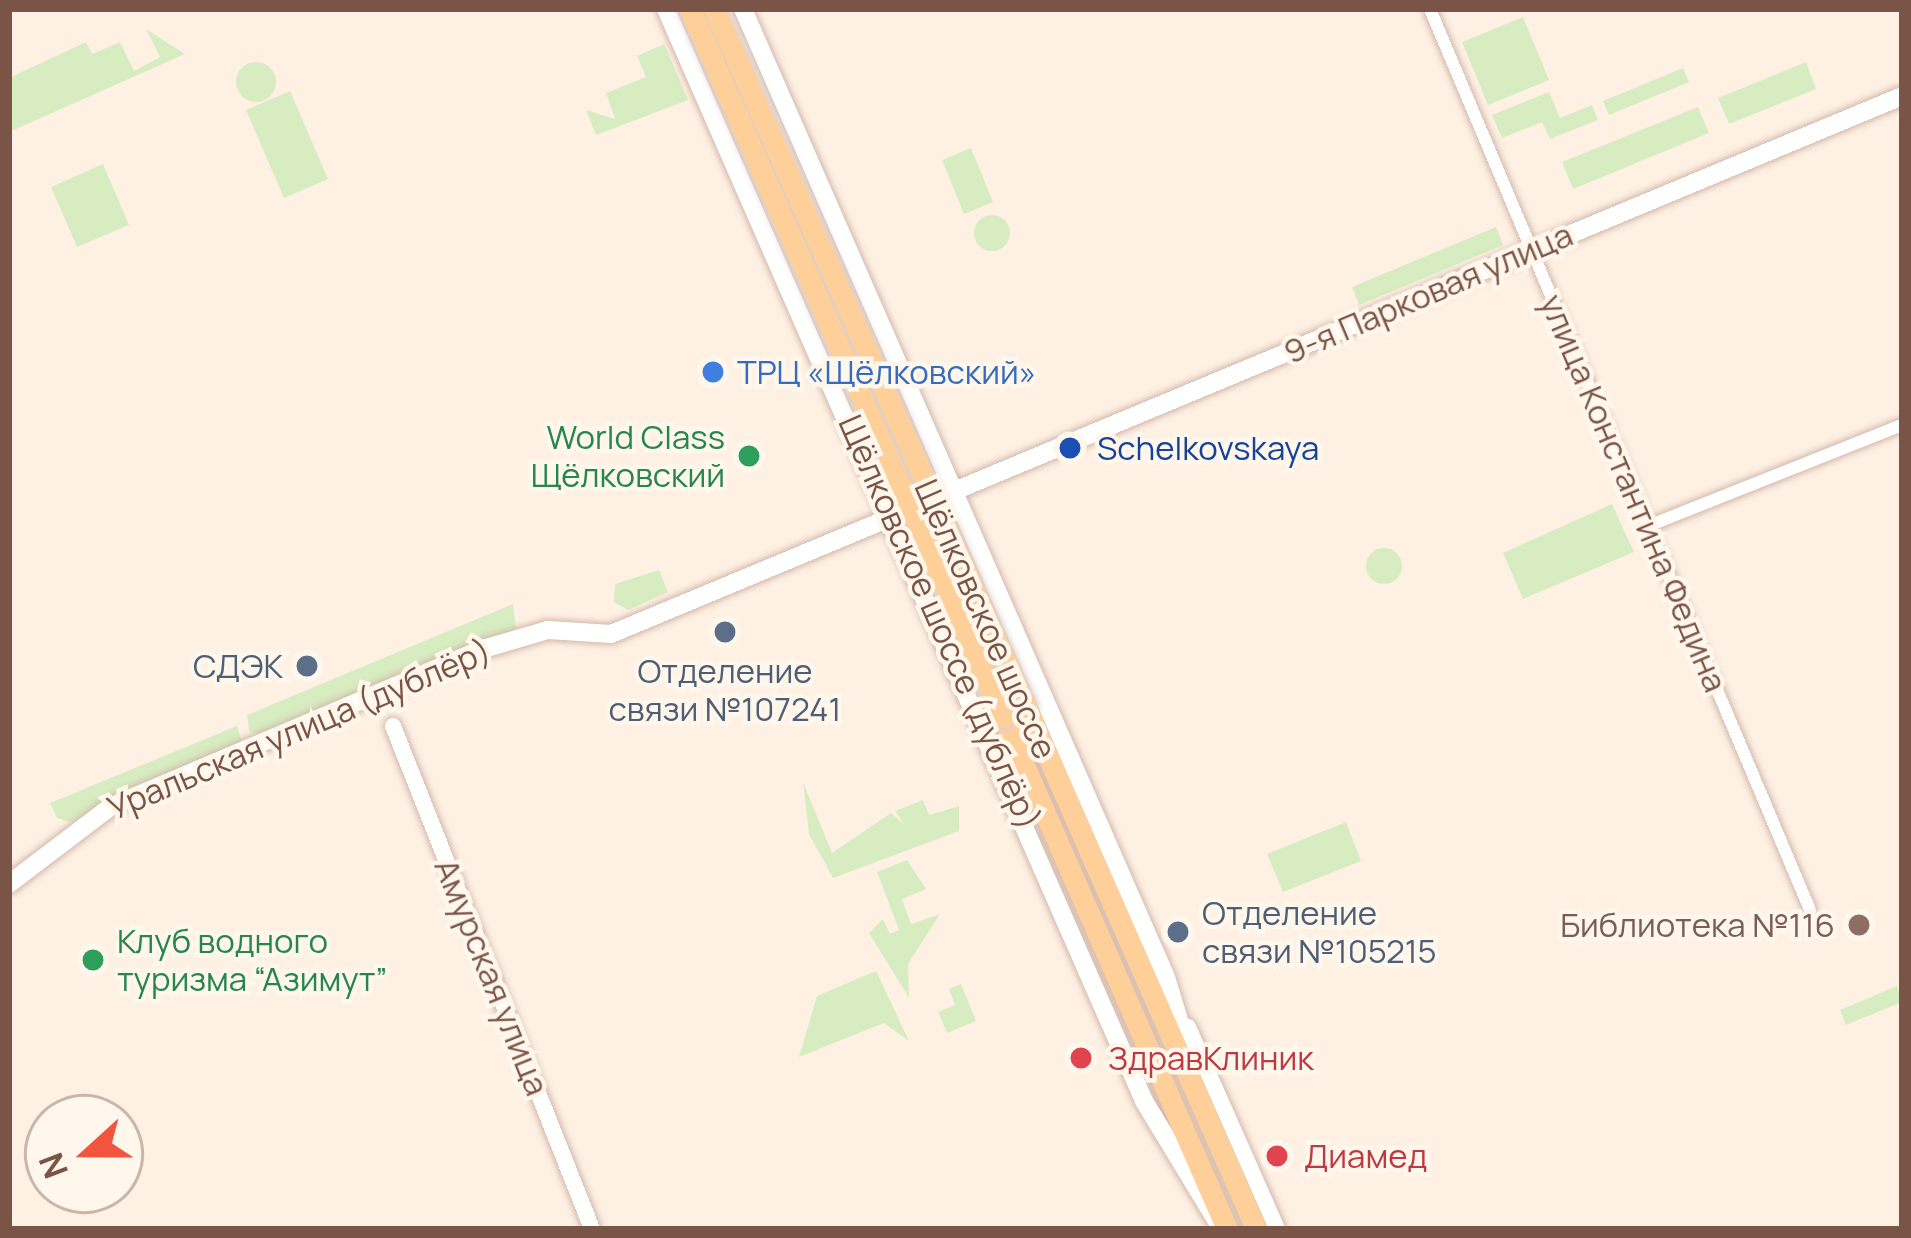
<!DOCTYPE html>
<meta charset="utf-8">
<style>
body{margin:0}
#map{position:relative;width:1911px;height:1238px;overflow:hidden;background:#fef1e4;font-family:Manrope,sans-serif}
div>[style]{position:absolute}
.green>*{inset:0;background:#d7edc1}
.round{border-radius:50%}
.roads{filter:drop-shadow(0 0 3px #d4b9ab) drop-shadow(0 0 3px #d4b9ab)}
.minor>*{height:12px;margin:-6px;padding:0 6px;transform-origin:6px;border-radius:6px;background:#fff}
.tertiary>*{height:16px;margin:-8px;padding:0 8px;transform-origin:8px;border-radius:8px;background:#fff}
.secondary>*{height:18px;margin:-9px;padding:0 9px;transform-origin:9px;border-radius:9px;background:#fff}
.primary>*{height:21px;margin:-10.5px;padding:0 10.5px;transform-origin:10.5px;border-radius:10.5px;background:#ffcf9a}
.bridges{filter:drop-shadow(0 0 3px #dacfcb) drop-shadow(0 0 3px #dacfcb)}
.primary-bridge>*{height:21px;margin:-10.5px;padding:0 10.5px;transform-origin:10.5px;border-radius:10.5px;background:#ffcf9a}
.dots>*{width:33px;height:33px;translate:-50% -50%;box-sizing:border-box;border:6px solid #fff6ec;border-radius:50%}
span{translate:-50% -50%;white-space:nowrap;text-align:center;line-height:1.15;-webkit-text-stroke:9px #fff6ec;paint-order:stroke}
.street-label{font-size:33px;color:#7a5447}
.shop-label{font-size:33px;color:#366cbe}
.left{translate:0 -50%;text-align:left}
.leisure-label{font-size:33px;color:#27864d}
.right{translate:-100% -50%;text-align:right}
.transit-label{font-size:33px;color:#164399}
.service-label{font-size:33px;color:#4e5e75}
.education-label{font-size:33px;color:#785e54}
.health-label{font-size:33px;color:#be3a42}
.frame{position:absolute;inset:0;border:12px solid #7a5447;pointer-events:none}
.north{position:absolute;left:24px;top:1094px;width:120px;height:120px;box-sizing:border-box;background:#fff6ec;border:3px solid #cab5aa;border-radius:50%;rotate:249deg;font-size:33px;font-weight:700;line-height:48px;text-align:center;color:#7a5447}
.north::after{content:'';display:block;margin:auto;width:42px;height:54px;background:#f3543e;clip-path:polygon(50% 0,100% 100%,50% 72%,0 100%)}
</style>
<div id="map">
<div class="green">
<i style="clip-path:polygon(1523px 17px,1549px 80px,1488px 105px,1462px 42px)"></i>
<i style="clip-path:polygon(146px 29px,185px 54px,9px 132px,9px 78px,86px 42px,92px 54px,120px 42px,134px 71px,160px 57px)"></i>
<i style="clip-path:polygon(664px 44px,688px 100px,596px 135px,586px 110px,615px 119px,606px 93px,646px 77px,637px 56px)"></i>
<i style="clip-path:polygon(1806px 62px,1816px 89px,1729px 124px,1718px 98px)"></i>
<i class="round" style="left:236px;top:62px;width:40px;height:40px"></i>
<i style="clip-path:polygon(1683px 68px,1689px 82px,1609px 115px,1603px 101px)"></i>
<i style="clip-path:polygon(290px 91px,328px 179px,284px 198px,246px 110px)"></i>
<i style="clip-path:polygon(1549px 92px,1560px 118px,1592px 105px,1598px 120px,1550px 139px,1542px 122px,1502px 138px,1492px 115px)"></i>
<i style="clip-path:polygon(1698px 107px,1709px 133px,1573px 189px,1562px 162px)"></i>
<i style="clip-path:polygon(971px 148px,993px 202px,964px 214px,942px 160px)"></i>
<i style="clip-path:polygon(103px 164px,129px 225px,77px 247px,51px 187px)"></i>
<i class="round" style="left:974px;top:215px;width:36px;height:36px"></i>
<i style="clip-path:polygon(1496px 227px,1503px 245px,1359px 305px,1352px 287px)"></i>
<i style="clip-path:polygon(1612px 504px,1634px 552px,1523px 599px,1503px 553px)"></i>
<i class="round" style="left:1366px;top:548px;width:36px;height:36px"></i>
<i style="clip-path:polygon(659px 570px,668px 592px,628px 610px,614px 602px,615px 584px)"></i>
<i style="clip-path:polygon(513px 604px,516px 629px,263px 736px,249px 731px,247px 715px)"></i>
<i style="clip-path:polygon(237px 726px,242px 742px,71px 822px,57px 818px,50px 803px)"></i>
<i style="clip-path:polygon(803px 782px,832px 853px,891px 813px,905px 825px,895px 811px,923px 800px,929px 815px,959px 806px,959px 831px,833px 878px,809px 834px)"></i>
<i style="clip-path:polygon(1346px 822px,1361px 861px,1283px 892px,1267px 854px)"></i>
<i style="clip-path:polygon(907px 860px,926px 889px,902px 899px,911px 924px,940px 914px,908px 964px,909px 998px,869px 933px,883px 919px,890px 934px,899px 930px,877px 872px)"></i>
<i style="clip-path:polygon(876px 971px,909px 1041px,884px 1023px,799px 1057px,817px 996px)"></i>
<i style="clip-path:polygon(961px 984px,976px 1021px,947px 1033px,938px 1012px,955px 1005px,949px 989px)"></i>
<i style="clip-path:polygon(1897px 986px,1902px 1002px,1846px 1025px,1840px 1010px)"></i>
</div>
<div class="roads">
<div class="minor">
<i style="left:1430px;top:9px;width:978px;rotate:67.13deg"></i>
<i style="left:1648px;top:526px;width:273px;rotate:-21.7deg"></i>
</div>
<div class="tertiary">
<i style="left:393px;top:726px;width:541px;rotate:68.41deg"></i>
<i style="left:1188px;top:1027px;width:221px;rotate:66.2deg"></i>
</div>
<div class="secondary">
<i style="left:666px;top:9px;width:1192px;rotate:66.36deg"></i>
<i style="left:1144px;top:1101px;width:139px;rotate:58.8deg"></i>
<i style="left:743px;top:9px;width:1056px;rotate:66.4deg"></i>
<i style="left:1166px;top:977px;width:96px;rotate:73.1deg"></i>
<i style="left:9px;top:884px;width:127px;rotate:-37.3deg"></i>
<i style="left:110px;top:807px;width:405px;rotate:-23deg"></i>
<i style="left:483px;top:649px;width:68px;rotate:-16.3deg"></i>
<i style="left:548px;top:630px;width:63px;rotate:3.6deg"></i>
<i style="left:611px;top:634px;width:1399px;rotate:-22.62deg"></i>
</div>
<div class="primary">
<i style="left:1026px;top:707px;width:570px;rotate:66.22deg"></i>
<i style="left:1003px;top:717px;width:559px;rotate:66.37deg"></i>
</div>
</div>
<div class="bridges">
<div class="primary-bridge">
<i style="left:690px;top:9px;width:774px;rotate:66.15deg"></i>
<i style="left:714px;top:9px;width:765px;rotate:65.92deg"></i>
</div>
</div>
<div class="dots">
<i style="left:713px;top:372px;background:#3f7fe0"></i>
<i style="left:1070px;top:448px;background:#1a4fb4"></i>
<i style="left:749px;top:456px;background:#2e9e5b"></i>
<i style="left:725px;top:632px;background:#5c6f8a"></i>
<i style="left:307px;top:666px;background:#5c6f8a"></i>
<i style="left:1859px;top:925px;background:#8d6e63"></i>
<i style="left:1178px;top:932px;background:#5c6f8a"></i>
<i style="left:93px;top:960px;background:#2e9e5b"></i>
<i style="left:1081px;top:1058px;background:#e0444e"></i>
<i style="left:1277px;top:1156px;background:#e0444e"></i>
</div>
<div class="street-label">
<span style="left:1428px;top:293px;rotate:-23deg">9-я Парковая улица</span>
<span style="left:1634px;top:493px;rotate:67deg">улица Константина Федина</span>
<span style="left:986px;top:619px;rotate:66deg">Щёлковское шоссе</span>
<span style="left:940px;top:622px;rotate:66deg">Щёлковское шоссе (дублёр)</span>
<span style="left:299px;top:729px;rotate:-23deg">Уральская улица (дублёр)</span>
<span style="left:492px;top:977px;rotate:68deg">Амурская улица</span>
</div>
<div class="shop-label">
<span class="left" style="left:737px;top:372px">ТРЦ «Щёлковский»</span>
</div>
<div class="leisure-label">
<span class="right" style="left:725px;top:456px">World Class<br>Щёлковский</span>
<span class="left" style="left:117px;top:960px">Клуб водного<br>туризма “Азимут”</span>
</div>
<div class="transit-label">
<span class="left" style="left:1097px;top:448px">Schelkovskaya</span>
</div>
<div class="service-label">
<span class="right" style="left:283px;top:666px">СДЭК</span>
<span style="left:725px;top:690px">Отделение<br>связи №107241</span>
<span class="left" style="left:1202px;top:932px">Отделение<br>связи №105215</span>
</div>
<div class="education-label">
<span class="right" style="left:1835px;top:925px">Библиотека №116</span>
</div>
<div class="health-label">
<span class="left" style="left:1108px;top:1058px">ЗдравКлиник</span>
<span class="left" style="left:1304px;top:1156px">Диамед</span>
</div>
<div class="frame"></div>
<div class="north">N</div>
</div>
